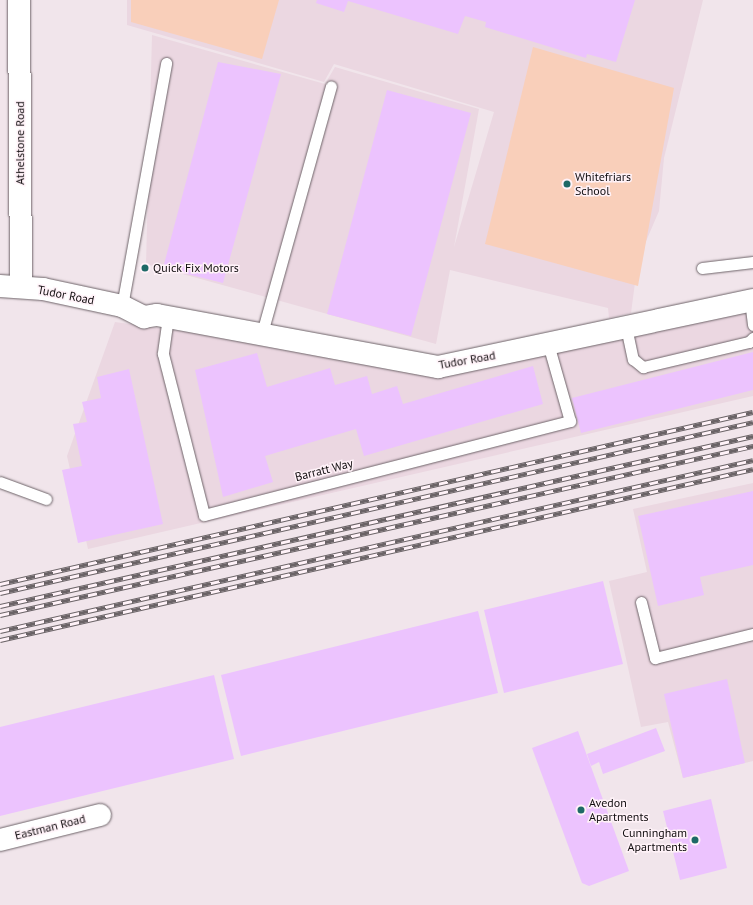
<!DOCTYPE html>
<style>
body{margin:0}
#map{position:relative;width:753px;height:905px;overflow:hidden;background:#f1e5eb;font-family:"PT Sans",sans-serif}
div>[style]{position:absolute}
.built>*{inset:0;background:#ebd7e1}
.green>*{inset:0;background:#f9cfba}
.building>*{inset:0;background:#ecc3fe}
.roads{filter:drop-shadow(0 0 1px #6e6469) drop-shadow(0 0 1px #6e6469)}
.service>*{height:11px;margin:-5.5px;padding:0 5.5px;transform-origin:5.5px;border-radius:5.5px;background:#fff}
.minor>*{height:22px;margin:-11px;padding:0 11px;transform-origin:11px;border-radius:11px;background:#fff}
.rail>*{height:4.5px;margin-top:-2.25px;transform-origin:0;background:repeating-linear-gradient(90deg,#fff2f8 0 9px,#6a6366 0 18px);box-sizing:border-box;border-block:1px solid #6a6366}
.dots>*{width:11px;height:11px;translate:-50% -50%;box-sizing:border-box;border:2px solid #fff2f8;border-radius:50%}
span{translate:-50% -50%;white-space:nowrap;text-align:center;line-height:1.15;-webkit-text-stroke:3px #fff2f8;paint-order:stroke}
.street-label{font-size:12px;color:#110d0f}
.poi-label{font-size:12px;color:#110d0f}
.left{translate:0 -50%;text-align:left}
.right{translate:-100% -50%;text-align:right}
</style>
<div id="map">
<div class="built">
<i style="clip-path:polygon(127px 0,703px 0,664px 158px,659px 211px,638px 260px,631px 313px,609px 318px,608px 308px,450px 270px,436px 344px,146px 264px,152px 35px,325px 84px,335px 67px,479px 109px,454px 247px,494px 112px,334px 64px,324px 82px,127px 25px)"></i>
<i style="clip-path:polygon(753px 301px,753px 396px,88px 549px,67px 456px,115px 322px,438px 367px)"></i>
<i style="clip-path:polygon(753px 483px,753px 761px,683px 778px,668px 722px,641px 727px,609px 581px,647px 572px,633px 509px)"></i>
</div>
<div class="green">
<i style="clip-path:polygon(131px 0,279px 0,262px 59px,131px 22px)"></i>
<i style="clip-path:polygon(533px 47px,674px 88px,638px 286px,485px 244px)"></i>
</div>
<div class="building">
<i style="clip-path:polygon(317px 0,635px 0,616px 62px,587px 54px,586px 58px,485px 27px,486px 22px,465px 16px,458px 34px,348px 1px,344px 12px,316px 3px)"></i>
<i style="clip-path:polygon(218px 62px,281px 74px,223px 283px,163px 268px)"></i>
<i style="clip-path:polygon(387px 90px,471px 113px,411px 336px,327px 314px)"></i>
<i style="clip-path:polygon(753px 352px,753px 390px,581px 433px,572px 398px)"></i>
<i style="clip-path:polygon(257px 353px,267px 387px,330px 368px,335px 385px,367px 376px,372px 394px,397px 386px,403px 404px,533px 366px,543px 404px,364px 456px,356px 429px,265px 456px,273px 482px,223px 497px,195px 370px)"></i>
<i style="clip-path:polygon(129px 369px,163px 524px,78px 543px,62px 470px,82px 466px,73px 424px,87px 422px,82px 402px,101px 398px,97px 377px)"></i>
<i style="clip-path:polygon(753px 491px,753px 565px,700px 577px,704px 595px,658px 606px,638px 516px)"></i>
<i style="clip-path:polygon(603px 581px,623px 664px,504px 693px,484px 610px)"></i>
<i style="clip-path:polygon(478px 611px,498px 693px,241px 756px,221px 675px)"></i>
<i style="clip-path:polygon(214px 675px,234px 759px,0 816px,0 727px)"></i>
<i style="clip-path:polygon(727px 679px,745px 763px,683px 778px,664px 694px)"></i>
<i style="clip-path:polygon(656px 728px,665px 751px,603px 774px,599px 762px,591px 766px,587px 754px)"></i>
<i style="clip-path:polygon(578px 731px,629px 871px,589px 886px,582px 883px,532px 748px)"></i>
<i style="clip-path:polygon(711px 799px,727px 868px,680px 880px,663px 811px)"></i>
</div>
<div class="roads">
<div class="service">
<i style="left:702px;top:268px;width:51px;rotate:-6.7deg"></i>
<i style="left:750px;top:300px;width:25px;rotate:83deg"></i>
<i style="left:122px;top:306px;width:247px;rotate:-79.7deg"></i>
<i style="left:168px;top:317px;width:37px;rotate:98deg"></i>
<i style="left:163px;top:354px;width:166px;rotate:75.7deg"></i>
<i style="left:204px;top:515px;width:378px;rotate:-14.4deg"></i>
<i style="left:570px;top:421px;width:80px;rotate:-105.9deg"></i>
<i style="left:626px;top:327px;width:33px;rotate:78deg"></i>
<i style="left:633px;top:359px;width:13px;rotate:39deg"></i>
<i style="left:643px;top:367px;width:109px;rotate:-13.3deg"></i>
<i style="left:749px;top:342px;width:6px;rotate:-45deg"></i>
<i style="left:262px;top:333px;width:256px;rotate:-74.4deg"></i>
<i style="left:0;top:482px;width:49px;rotate:20.3deg"></i>
<i style="left:641px;top:602px;width:58px;rotate:76deg"></i>
<i style="left:655px;top:658px;width:101px;rotate:-13.8deg"></i>
</div>
<div class="minor">
<i style="left:19px;top:0;width:287px;rotate:89.6deg"></i>
<i style="left:0;top:286px;width:43px;rotate:4deg"></i>
<i style="left:43px;top:289px;width:81px;rotate:12.1deg"></i>
<i style="left:122px;top:306px;width:25px;rotate:27deg"></i>
<i style="left:144px;top:317px;width:13px;rotate:-9deg"></i>
<i style="left:157px;top:315px;width:286px;rotate:10.5deg"></i>
<i style="left:438px;top:367px;width:322px;rotate:-12deg"></i>
<i style="left:0;top:840px;width:103px;rotate:-14deg"></i>
</div>
</div>
<div class="rail">
<i style="left:0;top:584px;width:772px;rotate:-12.87deg"></i>
<i style="left:0;top:593px;width:772px;rotate:-12.79deg"></i>
<i style="left:0;top:606px;width:772px;rotate:-12.72deg"></i>
<i style="left:0;top:615px;width:772px;rotate:-12.65deg"></i>
<i style="left:0;top:631px;width:772px;rotate:-12.79deg"></i>
<i style="left:0;top:640px;width:772px;rotate:-12.79deg"></i>
</div>
<div class="dots">
<i style="left:567px;top:184px;background:#1d6966"></i>
<i style="left:145px;top:268px;background:#1d6966"></i>
<i style="left:581px;top:810px;background:#1d6966"></i>
<i style="left:695px;top:840px;background:#1d6966"></i>
</div>
<div class="street-label">
<span style="left:20px;top:143px;rotate:-90deg">Athelstone Road</span>
<span style="left:66px;top:295px;rotate:11deg">Tudor Road</span>
<span style="left:467px;top:360px;rotate:-10deg">Tudor Road</span>
<span style="left:324px;top:470px;rotate:-14deg">Barratt Way</span>
<span style="left:50px;top:827px;rotate:-14deg">Eastman Road</span>
</div>
<div class="poi-label">
<span class="left" style="left:575px;top:184px">Whitefriars<br>School</span>
<span class="left" style="left:153px;top:268px">Quick Fix Motors</span>
<span class="left" style="left:589px;top:810px">Avedon<br>Apartments</span>
<span class="right" style="left:687px;top:840px">Cunningham<br>Apartments</span>
</div>
</div>
